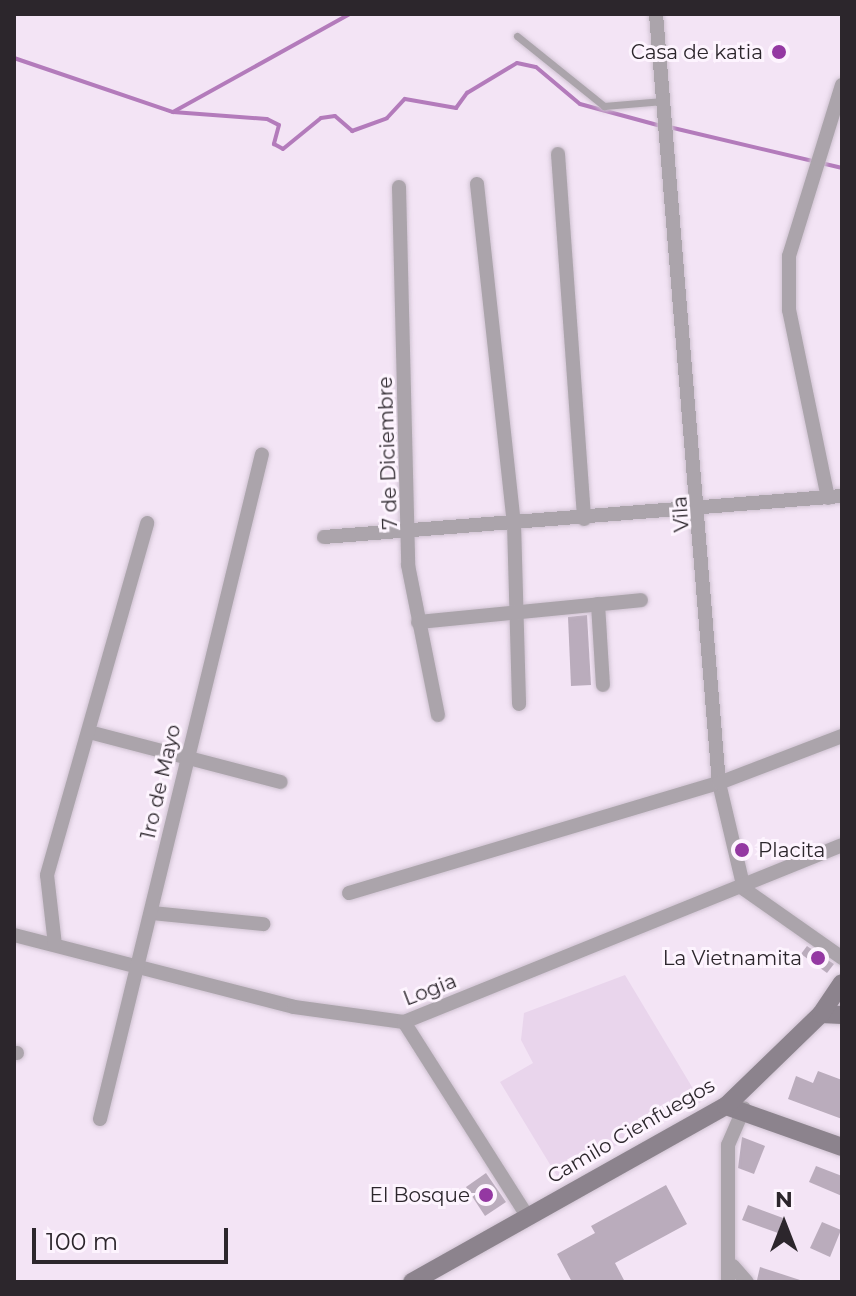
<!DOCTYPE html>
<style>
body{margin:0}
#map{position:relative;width:856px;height:1296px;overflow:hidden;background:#f3e4f5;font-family:Montserrat,sans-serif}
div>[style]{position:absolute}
.built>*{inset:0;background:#e9d5ec}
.stream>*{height:4px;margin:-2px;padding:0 2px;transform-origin:2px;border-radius:2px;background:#b37bbb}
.building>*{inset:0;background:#baacbc}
.roads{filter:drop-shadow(0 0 2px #cfc2d1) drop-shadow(0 0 2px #cfc2d1)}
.lane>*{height:7px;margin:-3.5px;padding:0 3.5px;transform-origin:3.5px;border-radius:3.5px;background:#aba4ab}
.street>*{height:14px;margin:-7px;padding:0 7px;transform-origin:7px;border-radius:7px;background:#aba4ab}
.secondary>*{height:18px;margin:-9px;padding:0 9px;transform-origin:9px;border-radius:9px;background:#8c838d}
.dots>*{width:22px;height:22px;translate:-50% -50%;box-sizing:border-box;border:4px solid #fdf4fe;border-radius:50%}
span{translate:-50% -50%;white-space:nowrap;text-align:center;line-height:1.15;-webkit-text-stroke:6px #fdf4fe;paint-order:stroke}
.poi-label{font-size:20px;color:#2c262c}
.right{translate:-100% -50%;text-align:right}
.left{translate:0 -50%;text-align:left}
.street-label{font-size:20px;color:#2c262c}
.frame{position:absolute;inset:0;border:16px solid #2c262c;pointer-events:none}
.north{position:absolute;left:744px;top:1184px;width:80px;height:80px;-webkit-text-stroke:6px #fdf4fe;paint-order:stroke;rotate:0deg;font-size:22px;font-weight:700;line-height:32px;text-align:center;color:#2c262c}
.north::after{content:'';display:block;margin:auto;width:28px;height:36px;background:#2c262c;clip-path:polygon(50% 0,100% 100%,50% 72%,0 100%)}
.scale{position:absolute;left:32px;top:1228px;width:196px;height:36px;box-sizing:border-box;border:4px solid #2c262c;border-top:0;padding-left:10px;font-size:24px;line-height:28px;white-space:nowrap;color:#2c262c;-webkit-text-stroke:6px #fdf4fe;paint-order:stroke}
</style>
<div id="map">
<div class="built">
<i style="clip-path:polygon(625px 975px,701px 1102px,557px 1176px,500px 1082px,533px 1063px,521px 1040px,524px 1013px)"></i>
</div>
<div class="stream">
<i style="left:14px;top:58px;width:168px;rotate:18.8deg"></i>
<i style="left:173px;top:112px;width:202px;rotate:-29deg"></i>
<i style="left:173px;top:112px;width:94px;rotate:4.3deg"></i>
<i style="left:267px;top:119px;width:13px;rotate:27deg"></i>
<i style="left:279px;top:125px;width:20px;rotate:105deg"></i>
<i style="left:274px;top:144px;width:10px;rotate:29deg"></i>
<i style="left:283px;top:149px;width:49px;rotate:-39.2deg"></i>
<i style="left:321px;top:118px;width:14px;rotate:-8deg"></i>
<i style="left:335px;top:116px;width:23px;rotate:41deg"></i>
<i style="left:352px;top:131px;width:37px;rotate:-20deg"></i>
<i style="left:387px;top:118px;width:26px;rotate:-47deg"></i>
<i style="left:405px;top:99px;width:52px;rotate:10deg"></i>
<i style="left:456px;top:108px;width:19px;rotate:-54deg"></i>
<i style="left:467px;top:93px;width:58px;rotate:-31deg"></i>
<i style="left:517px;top:63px;width:19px;rotate:12deg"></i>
<i style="left:536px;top:67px;width:57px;rotate:40.1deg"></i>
<i style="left:580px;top:104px;width:84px;rotate:15.2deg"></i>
<i style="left:669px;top:127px;width:178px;rotate:13.3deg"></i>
</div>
<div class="building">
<i style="clip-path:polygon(587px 615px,591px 685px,571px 686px,568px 617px)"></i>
<i style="clip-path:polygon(807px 946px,834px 964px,827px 973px,801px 954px)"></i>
<i style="clip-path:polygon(818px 1071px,842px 1080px,842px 1119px,788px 1099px,796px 1076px,813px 1083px)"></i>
<i style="clip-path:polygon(742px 1137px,765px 1146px,754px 1174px,738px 1168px)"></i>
<i style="clip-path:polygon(816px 1166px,842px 1176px,842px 1196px,809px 1182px)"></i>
<i style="clip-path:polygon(486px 1173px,506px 1202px,485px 1216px,466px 1187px)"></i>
<i style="clip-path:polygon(666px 1185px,687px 1224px,615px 1263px,625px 1282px,572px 1282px,557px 1254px,595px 1233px,591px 1226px)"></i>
<i style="clip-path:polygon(748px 1205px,783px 1218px,778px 1233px,742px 1220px)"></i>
<i style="clip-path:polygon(822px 1222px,841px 1230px,830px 1257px,810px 1248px)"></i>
<i style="clip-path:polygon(760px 1267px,800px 1280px,800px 1282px,757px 1280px)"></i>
</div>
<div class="roads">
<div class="lane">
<i style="left:517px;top:36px;width:112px;rotate:38.8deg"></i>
<i style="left:604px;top:106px;width:59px;rotate:-4.8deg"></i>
</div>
<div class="street">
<i style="left:656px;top:14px;width:772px;rotate:85.32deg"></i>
<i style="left:719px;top:783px;width:109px;rotate:76.7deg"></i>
<i style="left:744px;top:889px;width:120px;rotate:35.1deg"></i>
<i style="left:558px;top:154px;width:366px;rotate:85.9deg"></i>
<i style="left:477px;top:184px;width:341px;rotate:83.8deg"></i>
<i style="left:514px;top:523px;width:181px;rotate:88.4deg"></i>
<i style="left:399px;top:187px;width:378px;rotate:88.6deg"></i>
<i style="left:408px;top:565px;width:153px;rotate:78.7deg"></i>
<i style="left:828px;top:498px;width:192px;rotate:-101.7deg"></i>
<i style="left:789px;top:310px;width:54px;rotate:-90deg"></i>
<i style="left:789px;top:256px;width:179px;rotate:-72.8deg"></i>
<i style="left:324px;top:537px;width:520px;rotate:-4.53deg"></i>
<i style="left:598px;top:604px;width:81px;rotate:86.5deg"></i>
<i style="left:418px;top:622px;width:224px;rotate:-5.6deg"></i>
<i style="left:89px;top:732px;width:198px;rotate:14.6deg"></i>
<i style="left:349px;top:893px;width:386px;rotate:-16.6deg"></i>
<i style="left:719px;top:783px;width:132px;rotate:-20.9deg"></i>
<i style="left:152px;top:913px;width:112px;rotate:5.7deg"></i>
<i style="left:14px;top:935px;width:289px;rotate:14.4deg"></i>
<i style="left:294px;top:1007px;width:111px;rotate:7.8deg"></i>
<i style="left:404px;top:1022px;width:472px;rotate:-22deg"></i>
<i style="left:55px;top:945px;width:70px;rotate:-96.5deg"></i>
<i style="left:47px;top:875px;width:366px;rotate:-74.1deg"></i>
<i style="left:404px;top:1022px;width:230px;rotate:57.6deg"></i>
<i style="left:14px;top:1053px;width:3px"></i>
<i style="left:100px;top:1119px;width:684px;rotate:-76.31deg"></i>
<i style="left:733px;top:1266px;width:21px;rotate:49deg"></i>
<i style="left:728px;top:1282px;width:137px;rotate:-90deg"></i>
<i style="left:728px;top:1145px;width:40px;rotate:-66.6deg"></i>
</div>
<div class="secondary">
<i style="left:821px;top:1014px;width:21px;rotate:3deg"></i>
<i style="left:726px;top:1106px;width:123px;rotate:19.5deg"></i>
<i style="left:412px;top:1282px;width:360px;rotate:-29.3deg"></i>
<i style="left:726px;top:1106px;width:132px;rotate:-44.1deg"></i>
<i style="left:821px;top:1014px;width:37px;rotate:-56deg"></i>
</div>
</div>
<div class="dots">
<i style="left:779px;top:52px;background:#9438a2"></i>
<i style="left:742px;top:850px;background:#9438a2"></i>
<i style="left:818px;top:958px;background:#9438a2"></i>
<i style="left:486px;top:1195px;background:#9438a2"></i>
</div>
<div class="poi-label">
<span class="right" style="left:763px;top:52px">Casa de katia</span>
<span class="left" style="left:758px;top:850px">Placita</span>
<span class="right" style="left:802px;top:958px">La Vietnamita</span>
<span class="right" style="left:470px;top:1195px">El Bosque</span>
</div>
<div class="street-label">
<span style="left:388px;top:453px;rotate:-92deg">7 de Diciembre</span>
<span style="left:681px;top:514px;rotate:-94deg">Vila</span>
<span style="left:161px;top:782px;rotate:-77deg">1ro de Mayo</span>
<span style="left:430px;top:990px;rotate:-21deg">Logia</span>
<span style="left:631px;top:1131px;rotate:-30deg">Camilo Cienfuegos</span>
</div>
<div class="frame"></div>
<div class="north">N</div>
<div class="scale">100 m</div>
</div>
